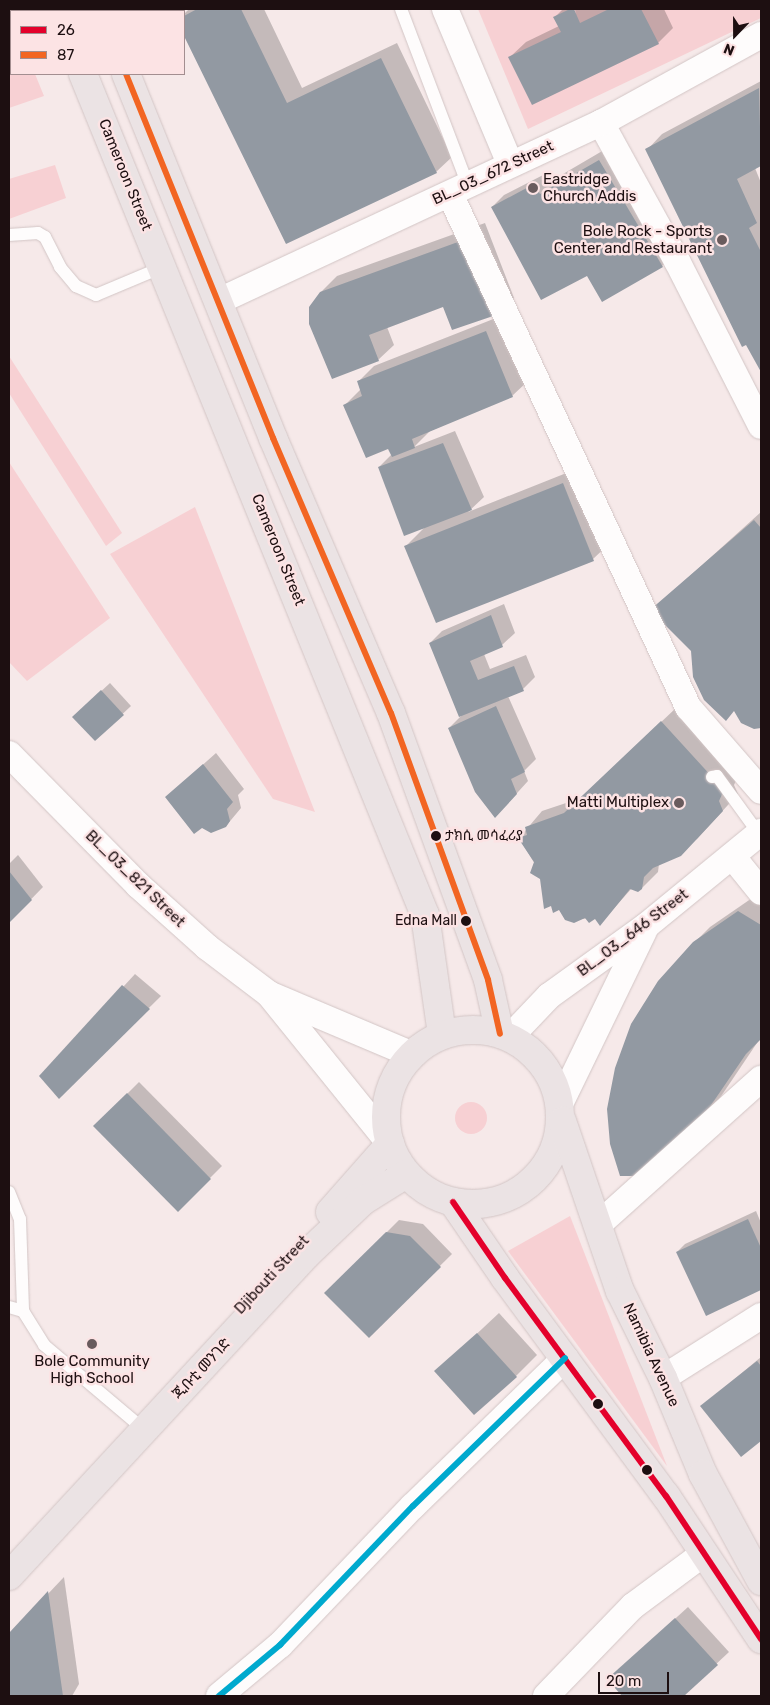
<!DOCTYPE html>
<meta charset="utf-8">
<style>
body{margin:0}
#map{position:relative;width:770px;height:1705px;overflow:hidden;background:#f6e9e9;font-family:Rubik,"Noto Sans Ethiopic",sans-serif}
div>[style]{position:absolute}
.green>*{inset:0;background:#f7d0d3}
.round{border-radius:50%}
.shadow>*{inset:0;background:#0003}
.building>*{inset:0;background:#9299a2}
.roads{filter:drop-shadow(0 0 1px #d2c5c5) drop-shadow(0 0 1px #d2c5c5)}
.lane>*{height:12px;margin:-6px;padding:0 6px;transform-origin:6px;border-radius:6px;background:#fefcfc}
.street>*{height:26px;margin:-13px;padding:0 13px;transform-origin:13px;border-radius:13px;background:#fefcfc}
.primary>*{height:28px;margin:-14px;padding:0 14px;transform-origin:14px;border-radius:14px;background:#ebe3e4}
.primary>.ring{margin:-14px;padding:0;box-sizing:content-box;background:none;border:28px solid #ebe3e4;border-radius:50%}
.bus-1>*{height:6px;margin:-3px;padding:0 3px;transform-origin:3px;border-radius:3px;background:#e4002b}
.bus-2>*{height:6px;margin:-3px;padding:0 3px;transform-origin:3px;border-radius:3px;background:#f26522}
.bus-3>*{height:6px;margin:-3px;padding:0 3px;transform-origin:3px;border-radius:3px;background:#00a9ce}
.dots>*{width:14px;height:14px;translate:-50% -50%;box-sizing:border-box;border:2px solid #fce3e4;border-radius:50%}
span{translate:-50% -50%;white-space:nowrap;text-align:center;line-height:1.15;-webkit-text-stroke:5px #fce3e4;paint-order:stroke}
.bus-label{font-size:14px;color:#1d0f11}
.left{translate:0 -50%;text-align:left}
.right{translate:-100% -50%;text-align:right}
.street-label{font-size:15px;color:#1d0f11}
.poi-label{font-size:15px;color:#1d0f11}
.frame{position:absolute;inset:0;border:10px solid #1d0f11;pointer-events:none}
.legend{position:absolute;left:10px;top:10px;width:175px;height:65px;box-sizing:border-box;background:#fce3e4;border:1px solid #a38e90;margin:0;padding:6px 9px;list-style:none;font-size:15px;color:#1d0f11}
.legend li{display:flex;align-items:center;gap:10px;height:25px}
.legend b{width:25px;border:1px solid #a38e90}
.north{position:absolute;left:710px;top:10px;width:50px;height:50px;-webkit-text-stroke:4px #fce3e4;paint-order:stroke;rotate:202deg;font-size:14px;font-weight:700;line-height:20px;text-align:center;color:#1d0f11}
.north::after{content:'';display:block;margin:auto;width:18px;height:22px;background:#1d0f11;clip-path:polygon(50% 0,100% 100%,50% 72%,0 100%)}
.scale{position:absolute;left:598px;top:1672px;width:71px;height:22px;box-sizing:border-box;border:2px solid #1d0f11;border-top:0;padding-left:6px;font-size:15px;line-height:18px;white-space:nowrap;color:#1d0f11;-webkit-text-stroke:4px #fce3e4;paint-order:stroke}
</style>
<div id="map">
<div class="green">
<i style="clip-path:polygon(478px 9px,761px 9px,761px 18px,528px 129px)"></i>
<i style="clip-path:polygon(9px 10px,11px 74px,35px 74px,44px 96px,9px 108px)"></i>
<i style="clip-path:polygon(55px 165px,66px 198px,9px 219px,9px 179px)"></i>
<i style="clip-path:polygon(9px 356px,122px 533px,106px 546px,9px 393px)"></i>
<i style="clip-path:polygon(9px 462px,110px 618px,27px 681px,9px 662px)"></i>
<i style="clip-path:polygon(195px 507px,315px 812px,273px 799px,110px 554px)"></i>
<i class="round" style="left:455px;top:1102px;width:32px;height:32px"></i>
<i style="clip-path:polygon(570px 1216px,667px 1466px,508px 1251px)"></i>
</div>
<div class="shadow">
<i style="clip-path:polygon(189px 9px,264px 9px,302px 88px,397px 43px,452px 157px,436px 172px,286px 243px,184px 33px,184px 14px)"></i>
<i style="clip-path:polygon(563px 9px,572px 9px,576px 16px,575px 9px,664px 9px,673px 28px,658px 43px,510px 57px,526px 42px,559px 26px,555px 17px)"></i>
<i style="clip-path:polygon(761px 81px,761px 165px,755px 168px,761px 183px,761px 369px,647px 150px,662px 134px)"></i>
<i style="clip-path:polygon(621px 140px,683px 245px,662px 266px,587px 274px,492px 207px,504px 195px,547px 173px,553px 184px,563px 174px)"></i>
<i style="clip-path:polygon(485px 223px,514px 298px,499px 313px,444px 305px,387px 327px,394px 345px,378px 360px,321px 292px,337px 276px)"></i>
<i style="clip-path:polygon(501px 316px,528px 381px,512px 396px,430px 431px,414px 447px,455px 431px,484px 497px,468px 512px,579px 468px,609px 544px,593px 559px,406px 546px,425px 527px,379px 467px,392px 454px,389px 447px,345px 405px,361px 389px,358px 382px,374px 366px)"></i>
<i style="clip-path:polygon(761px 512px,761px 726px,754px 727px,692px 651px,652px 610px)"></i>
<i style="clip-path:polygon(504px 604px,515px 633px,502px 645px,484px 654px,490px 669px,526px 655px,535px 677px,523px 689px,508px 696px,536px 759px,524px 771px,528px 781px,507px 804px,449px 728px,464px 713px,430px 643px,442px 631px)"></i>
<i style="clip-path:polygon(110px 683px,131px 706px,95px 740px,82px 709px)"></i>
<i style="clip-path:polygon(677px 707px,739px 774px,734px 785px,738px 794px,697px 839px,659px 864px,658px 872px,642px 888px,632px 888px,600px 924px,595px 917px,570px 921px,519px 838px,542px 811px,581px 798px)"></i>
<i style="clip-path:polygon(216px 753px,244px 789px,238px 795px,241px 808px,226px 826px,179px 786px)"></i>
<i style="clip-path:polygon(18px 855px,43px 887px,9px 922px,9px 864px)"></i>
<i style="clip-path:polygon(755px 896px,761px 900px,761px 1037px,697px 1132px,694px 943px,710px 927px)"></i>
<i style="clip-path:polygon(135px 974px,161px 996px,59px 1097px,41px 1076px)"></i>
<i style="clip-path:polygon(139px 1082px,222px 1166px,178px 1210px,95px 1126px)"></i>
<i style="clip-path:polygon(756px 1211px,761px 1223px,761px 1289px,706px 1314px,677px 1252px,685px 1244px)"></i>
<i style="clip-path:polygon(399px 1220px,423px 1224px,452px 1254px,369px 1336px,326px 1293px)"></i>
<i style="clip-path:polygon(499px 1313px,537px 1355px,516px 1376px,436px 1372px)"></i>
<i style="clip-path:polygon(761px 1357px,761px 1439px,741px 1455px,702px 1406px)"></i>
<i style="clip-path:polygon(64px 1577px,79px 1684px,72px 1696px,9px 1696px,9px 1635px)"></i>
<i style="clip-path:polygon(688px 1607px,729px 1652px,682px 1696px,624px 1696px,609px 1679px)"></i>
</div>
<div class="building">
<i style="clip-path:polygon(197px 9px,241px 9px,287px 103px,381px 58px,437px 173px,286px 244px,184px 36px,184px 16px)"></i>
<i style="clip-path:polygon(570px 9px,574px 9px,580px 23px,609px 9px,641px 9px,659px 44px,532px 105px,508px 57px,561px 32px,553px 17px)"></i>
<i style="clip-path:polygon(759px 88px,761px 166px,737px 179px,757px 223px,749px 228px,761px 252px,761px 372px,746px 345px,742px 347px,645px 149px)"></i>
<i style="clip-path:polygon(599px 160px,663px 267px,602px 302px,587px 276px,541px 300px,491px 207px,534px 184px,540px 194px)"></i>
<i style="clip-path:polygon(469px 238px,499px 314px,452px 330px,443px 307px,369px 335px,379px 361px,332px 379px,309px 324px,309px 307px,320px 292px)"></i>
<i style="clip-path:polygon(486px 331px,513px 397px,412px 439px,415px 448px,392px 457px,388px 449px,366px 458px,343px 405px,362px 396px,357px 381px)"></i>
<i style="clip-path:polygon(443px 443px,472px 510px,404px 536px,378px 467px)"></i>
<i style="clip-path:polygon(563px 483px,594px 561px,436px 623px,404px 546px)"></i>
<i style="clip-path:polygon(754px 520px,761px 528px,761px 728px,754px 729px,741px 723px,734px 711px,726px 721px,704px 700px,693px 677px,691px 651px,650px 610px)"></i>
<i style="clip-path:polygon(491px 615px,503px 647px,470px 661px,478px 680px,514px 666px,524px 691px,459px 717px,429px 643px)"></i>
<i style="clip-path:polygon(101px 690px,124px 715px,95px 741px,72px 717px)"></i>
<i style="clip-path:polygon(496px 706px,525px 772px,511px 779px,517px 794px,495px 818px,475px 792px,448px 728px)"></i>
<i style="clip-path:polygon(661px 721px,724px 790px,719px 801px,723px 811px,681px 856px,653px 868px,644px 877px,642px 889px,638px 892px,630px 889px,600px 926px,595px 919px,589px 923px,585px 918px,574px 923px,565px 920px,559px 910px,553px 913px,551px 906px,544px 909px,540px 879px,530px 873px,534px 862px,518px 838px,527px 835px,525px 827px,564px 813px)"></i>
<i style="clip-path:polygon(203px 764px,233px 802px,227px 809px,230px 821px,226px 827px,211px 833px,202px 828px,194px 834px,165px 797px)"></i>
<i style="clip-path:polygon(9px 871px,32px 900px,9px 923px)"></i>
<i style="clip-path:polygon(738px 911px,761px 925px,761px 1039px,746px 1054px,681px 1149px,651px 1176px,620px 1176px,610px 1144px,607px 1109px,615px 1068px,631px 1024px,658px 981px,693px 942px)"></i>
<i style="clip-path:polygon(122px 985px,150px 1009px,59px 1099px,39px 1076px)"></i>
<i style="clip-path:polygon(127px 1093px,211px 1179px,178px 1212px,93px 1126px)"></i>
<i style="clip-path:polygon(748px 1219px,761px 1248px,761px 1290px,706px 1316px,676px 1252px)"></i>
<i style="clip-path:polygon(386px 1232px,410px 1236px,441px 1267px,369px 1338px,324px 1293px)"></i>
<i style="clip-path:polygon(477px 1333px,517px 1377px,474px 1415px,434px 1371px)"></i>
<i style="clip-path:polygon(757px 1361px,761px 1366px,761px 1441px,741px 1457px,700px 1406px)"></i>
<i style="clip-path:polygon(48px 1591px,63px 1696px,9px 1696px,9px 1633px)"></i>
<i style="clip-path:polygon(675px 1618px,718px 1665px,684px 1696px,622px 1696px,607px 1679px)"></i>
</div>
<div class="roads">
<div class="lane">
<i style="left:401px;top:9px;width:188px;rotate:69.2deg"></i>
<i style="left:9px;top:235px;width:29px;rotate:-4deg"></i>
<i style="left:38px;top:233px;width:8px;rotate:30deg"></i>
<i style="left:45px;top:237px;width:34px;rotate:63deg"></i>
<i style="left:60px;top:267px;width:25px;rotate:50deg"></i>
<i style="left:76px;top:286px;width:22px;rotate:24deg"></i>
<i style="left:96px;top:295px;width:73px;rotate:-22.7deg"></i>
<i style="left:712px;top:777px;width:5px;rotate:-11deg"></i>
<i style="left:717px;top:776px;width:72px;rotate:54.1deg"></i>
<i style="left:9px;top:1192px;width:29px;rotate:68deg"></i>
<i style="left:20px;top:1219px;width:92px;rotate:88.1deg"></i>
<i style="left:23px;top:1311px;width:40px;rotate:58deg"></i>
<i style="left:44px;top:1345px;width:118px;rotate:40.2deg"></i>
<i style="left:9px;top:1307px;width:15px;rotate:16deg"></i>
</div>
<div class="street">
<i style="left:445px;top:9px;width:168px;rotate:67.2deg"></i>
<i style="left:601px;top:123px;width:158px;rotate:61.2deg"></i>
<i style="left:677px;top:261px;width:185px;rotate:63deg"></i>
<i style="left:450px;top:194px;width:566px;rotate:65.11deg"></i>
<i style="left:688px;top:707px;width:111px;rotate:49deg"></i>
<i style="left:219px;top:301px;width:421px;rotate:-25deg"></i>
<i style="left:601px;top:123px;width:183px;rotate:-28.8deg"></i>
<i style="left:9px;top:754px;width:184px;rotate:45.4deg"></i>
<i style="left:138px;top:885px;width:93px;rotate:41.9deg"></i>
<i style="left:207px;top:947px;width:78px;rotate:37.2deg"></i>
<i style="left:269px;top:994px;width:193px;rotate:51.1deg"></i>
<i style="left:732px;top:856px;width:46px;rotate:51.1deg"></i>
<i style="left:271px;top:995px;width:154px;rotate:22.9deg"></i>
<i style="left:509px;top:1038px;width:58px;rotate:-46.4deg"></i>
<i style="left:549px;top:996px;width:120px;rotate:-35.8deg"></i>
<i style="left:646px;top:926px;width:149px;rotate:-39.3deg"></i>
<i style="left:560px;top:1104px;width:192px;rotate:-64.1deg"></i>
<i style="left:598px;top:1225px;width:219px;rotate:-41.9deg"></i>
<i style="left:663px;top:1378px;width:116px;rotate:-32.3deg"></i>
<i style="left:219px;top:1696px;width:80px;rotate:-39.9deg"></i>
<i style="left:280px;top:1645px;width:192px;rotate:-46.3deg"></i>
<i style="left:413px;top:1506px;width:212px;rotate:-44.2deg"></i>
<i style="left:546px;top:1696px;width:125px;rotate:-46deg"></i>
<i style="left:633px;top:1606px;width:87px;rotate:-36.6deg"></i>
</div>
<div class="primary">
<i style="left:56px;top:9px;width:2px;rotate:63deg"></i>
<i style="left:102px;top:9px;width:2px;rotate:63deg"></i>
<i style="left:83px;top:74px;width:908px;rotate:67.87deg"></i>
<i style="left:425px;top:915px;width:121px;rotate:81.9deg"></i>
<i style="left:126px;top:74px;width:393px;rotate:68deg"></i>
<i style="left:273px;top:438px;width:299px;rotate:66.8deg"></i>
<i style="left:391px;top:713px;width:284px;rotate:70deg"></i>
<i style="left:488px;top:980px;width:55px;rotate:77.5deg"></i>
<i class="ring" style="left:386px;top:1030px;width:146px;height:146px"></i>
<i style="left:562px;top:1121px;width:180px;rotate:71.2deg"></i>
<i style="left:620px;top:1291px;width:97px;rotate:63.7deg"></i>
<i style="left:663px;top:1378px;width:104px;rotate:67.4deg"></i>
<i style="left:703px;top:1474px;width:122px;rotate:61.5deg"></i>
<i style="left:453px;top:1202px;width:92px;rotate:55.6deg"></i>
<i style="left:505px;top:1278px;width:271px;rotate:53.6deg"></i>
<i style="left:666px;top:1496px;width:172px;rotate:56.4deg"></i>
<i style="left:330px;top:1212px;width:91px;rotate:-48.6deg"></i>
<i style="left:9px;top:1576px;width:437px;rotate:-47.2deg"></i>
<i style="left:306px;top:1255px;width:79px;rotate:-43.5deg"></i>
<i style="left:363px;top:1201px;width:51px;rotate:-32.1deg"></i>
</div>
</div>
<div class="bus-1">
<i style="left:453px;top:1202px;width:92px;rotate:55.6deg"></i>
<i style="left:505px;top:1278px;width:271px;rotate:53.6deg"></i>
<i style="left:666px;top:1496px;width:172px;rotate:56.4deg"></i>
</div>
<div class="bus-2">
<i style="left:126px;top:74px;width:393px;rotate:68deg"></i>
<i style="left:273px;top:438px;width:299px;rotate:66.8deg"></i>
<i style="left:391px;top:713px;width:284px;rotate:70deg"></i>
<i style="left:488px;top:980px;width:55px;rotate:77.5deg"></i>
</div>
<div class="bus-3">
<i style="left:219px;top:1696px;width:80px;rotate:-39.9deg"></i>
<i style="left:280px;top:1645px;width:192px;rotate:-46.3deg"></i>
<i style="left:413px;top:1506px;width:212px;rotate:-44.2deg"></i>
</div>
<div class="dots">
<i style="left:533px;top:188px;background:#695b5d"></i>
<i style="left:722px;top:240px;background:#695b5d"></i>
<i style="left:679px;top:803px;background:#695b5d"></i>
<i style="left:436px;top:836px;background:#1d0f11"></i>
<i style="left:466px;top:921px;background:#1d0f11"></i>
<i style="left:92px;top:1344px;background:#695b5d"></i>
<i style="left:598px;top:1404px;background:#1d0f11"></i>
<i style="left:647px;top:1470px;background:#1d0f11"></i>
</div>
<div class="bus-label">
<span class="left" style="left:445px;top:836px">ታክሲ መሳፈሪያ</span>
<span class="right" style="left:457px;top:921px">Edna Mall</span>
</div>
<div class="street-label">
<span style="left:493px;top:173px;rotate:-25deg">BL_03_672 Street</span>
<span style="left:125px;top:175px;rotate:68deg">Cameroon Street</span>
<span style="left:278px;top:550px;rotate:68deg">Cameroon Street</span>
<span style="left:135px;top:879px;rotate:44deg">BL_03_821 Street</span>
<span style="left:633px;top:933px;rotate:-37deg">BL_03_646 Street</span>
<span style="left:272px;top:1275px;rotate:-47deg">Djibouti Street</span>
<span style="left:651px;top:1355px;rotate:65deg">Namibia Avenue</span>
<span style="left:202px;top:1369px;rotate:-47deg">ጂቡቲ መንገድ</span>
</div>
<div class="poi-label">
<span class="left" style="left:543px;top:188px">Eastridge<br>Church Addis</span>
<span class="right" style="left:712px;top:240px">Bole Rock - Sports<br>Center and Restaurant</span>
<span class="right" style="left:669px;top:803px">Matti Multiplex</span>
<span style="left:92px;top:1370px">Bole Community<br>High School</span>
</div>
<div class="frame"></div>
<ul class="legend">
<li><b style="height:6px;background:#e4002b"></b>26</li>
<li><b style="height:6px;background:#f26522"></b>87</li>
</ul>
<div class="north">N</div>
<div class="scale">20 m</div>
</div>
